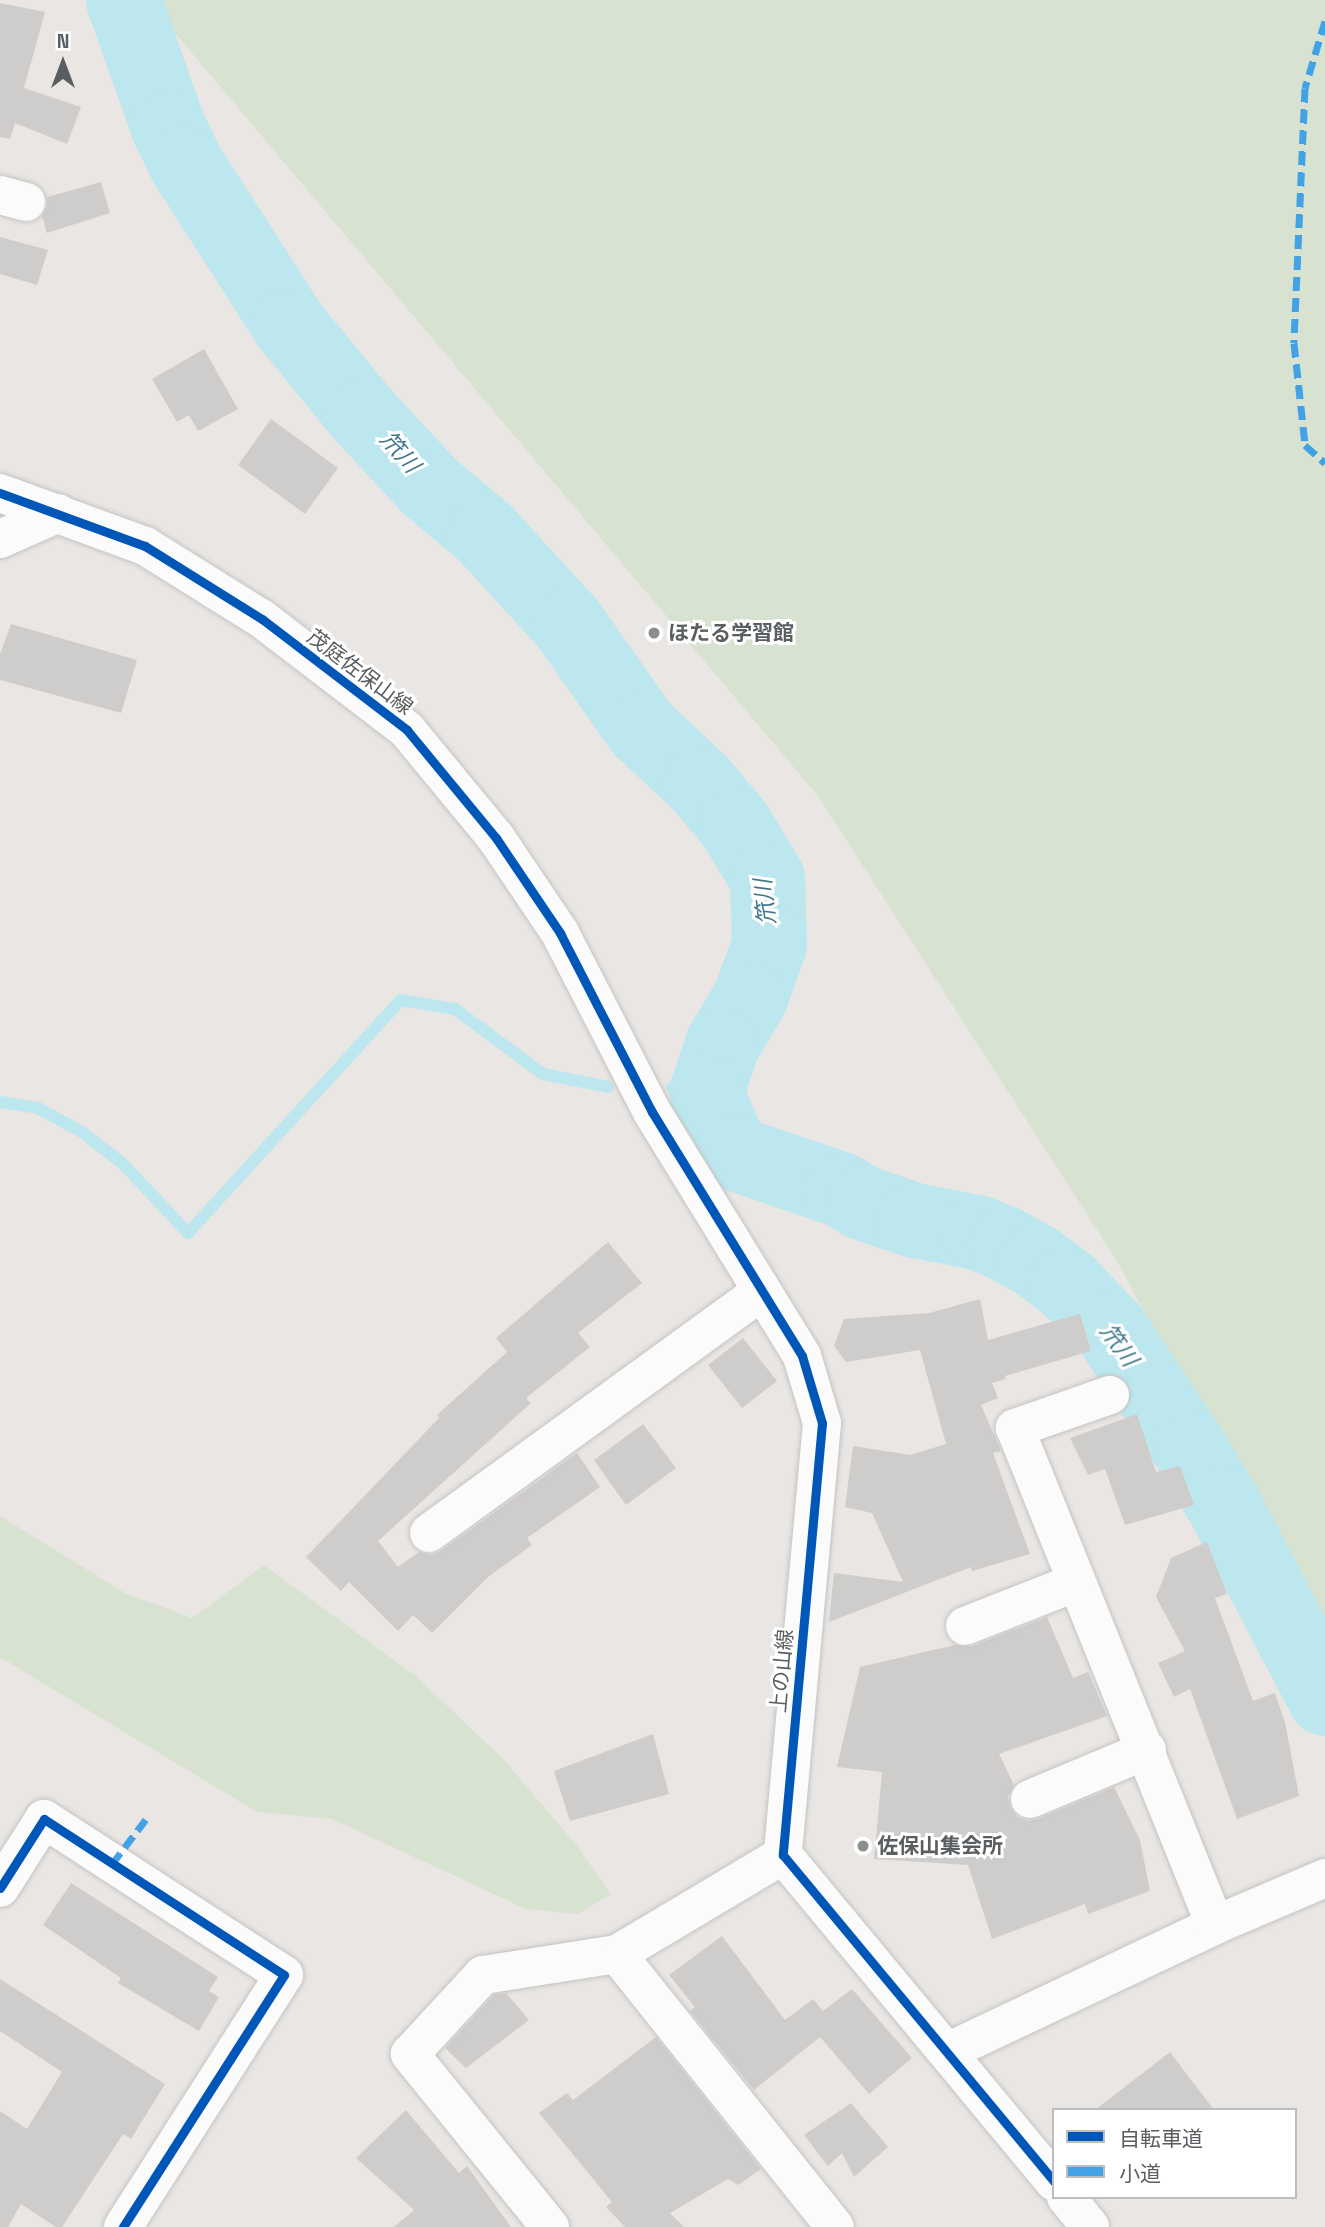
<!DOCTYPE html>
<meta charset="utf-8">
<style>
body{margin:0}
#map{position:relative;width:1325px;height:2227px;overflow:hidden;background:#e9e6e3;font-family:"Space Grotesk","Noto Sans JP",sans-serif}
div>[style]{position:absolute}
.green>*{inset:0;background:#d7e3d0}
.stream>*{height:12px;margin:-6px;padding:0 6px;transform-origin:6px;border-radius:6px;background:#bce7ef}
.river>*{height:75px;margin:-37.5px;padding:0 37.5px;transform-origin:37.5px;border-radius:37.5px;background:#bce7ef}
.building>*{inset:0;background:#cfcdcc}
.roads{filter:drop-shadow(0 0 2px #c5c4c3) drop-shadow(0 0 2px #c5c4c3)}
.minor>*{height:38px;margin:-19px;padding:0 19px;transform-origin:19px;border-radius:19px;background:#fcfbfb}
.tertiary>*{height:38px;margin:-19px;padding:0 19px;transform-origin:19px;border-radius:19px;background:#fcfbfb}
.quiet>*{height:7px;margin-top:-3.5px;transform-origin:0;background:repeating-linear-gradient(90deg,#42a2e6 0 14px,transparent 0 21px)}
.cycleway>*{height:9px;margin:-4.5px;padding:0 4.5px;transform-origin:4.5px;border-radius:4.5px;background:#0057b8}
.dots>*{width:19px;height:19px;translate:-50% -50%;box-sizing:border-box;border:4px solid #fff;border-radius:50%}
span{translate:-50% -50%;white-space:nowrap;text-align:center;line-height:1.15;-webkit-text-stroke:6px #fff;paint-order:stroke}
.poi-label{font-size:21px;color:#5a5e60;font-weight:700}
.left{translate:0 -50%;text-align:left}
.street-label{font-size:21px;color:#5a5e60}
.water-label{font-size:23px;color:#40788a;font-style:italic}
.legend{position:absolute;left:1052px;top:2108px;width:245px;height:91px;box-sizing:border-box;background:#fff;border:2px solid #bdbfbf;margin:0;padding:9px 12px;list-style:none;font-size:21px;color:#5a5e60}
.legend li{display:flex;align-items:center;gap:14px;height:35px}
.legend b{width:35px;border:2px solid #bdbfbf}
.north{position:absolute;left:28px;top:28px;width:70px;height:70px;-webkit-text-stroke:5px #fff;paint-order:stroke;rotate:0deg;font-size:19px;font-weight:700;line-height:28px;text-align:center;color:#5a5e60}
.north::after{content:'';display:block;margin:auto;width:24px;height:32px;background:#5a5e60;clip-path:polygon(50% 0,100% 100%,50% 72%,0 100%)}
</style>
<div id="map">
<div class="green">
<i style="clip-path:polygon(154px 0,1325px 0,1325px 1656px,1304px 1611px,1117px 1261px,818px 796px,159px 14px)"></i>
<i style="clip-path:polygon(0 1516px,125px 1593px,192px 1618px,264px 1565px,417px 1677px,505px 1761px,577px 1846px,611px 1894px,579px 1914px,526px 1909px,332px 1819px,257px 1812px,0 1657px)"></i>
</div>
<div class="stream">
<i style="left:672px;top:1087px;width:34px;rotate:8deg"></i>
<i style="left:0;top:1102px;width:38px;rotate:9deg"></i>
<i style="left:38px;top:1108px;width:50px;rotate:28.6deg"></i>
<i style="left:82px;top:1132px;width:52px;rotate:38deg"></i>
<i style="left:123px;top:1164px;width:95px;rotate:46.7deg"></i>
<i style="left:188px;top:1233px;width:316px;rotate:-47.6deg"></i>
<i style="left:401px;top:1000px;width:55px;rotate:9.5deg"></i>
<i style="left:455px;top:1009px;width:109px;rotate:36.5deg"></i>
<i style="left:543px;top:1074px;width:66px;rotate:11.3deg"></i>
</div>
<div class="river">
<i style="left:123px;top:0;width:135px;rotate:70.5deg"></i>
<i style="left:168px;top:127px;width:41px;rotate:64.1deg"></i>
<i style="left:186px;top:164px;width:193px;rotate:57.3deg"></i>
<i style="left:290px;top:326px;width:117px;rotate:50.6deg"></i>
<i style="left:364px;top:416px;width:96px;rotate:47.1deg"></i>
<i style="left:429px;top:486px;width:72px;rotate:39.9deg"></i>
<i style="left:484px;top:532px;width:125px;rotate:47.6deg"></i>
<i style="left:568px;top:624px;width:127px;rotate:54.9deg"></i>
<i style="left:641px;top:728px;width:79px;rotate:43deg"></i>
<i style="left:699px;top:782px;width:56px;rotate:50.1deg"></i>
<i style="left:735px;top:825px;width:62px;rotate:58.9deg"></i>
<i style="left:767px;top:878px;width:66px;rotate:88.3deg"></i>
<i style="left:769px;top:944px;width:56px;rotate:109.7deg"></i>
<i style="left:750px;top:997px;width:55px;rotate:120.8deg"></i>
<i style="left:722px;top:1044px;width:51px;rotate:108.4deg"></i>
<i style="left:706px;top:1092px;width:65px;rotate:67.4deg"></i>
<i style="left:731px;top:1152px;width:115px;rotate:18.7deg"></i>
<i style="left:840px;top:1189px;width:26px;rotate:31deg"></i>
<i style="left:862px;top:1202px;width:55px;rotate:19.1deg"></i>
<i style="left:914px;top:1220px;width:64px;rotate:10.8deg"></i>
<i style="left:977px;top:1232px;width:29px;rotate:22deg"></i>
<i style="left:1004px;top:1243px;width:35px;rotate:29deg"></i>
<i style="left:1035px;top:1260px;width:39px;rotate:37deg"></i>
<i style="left:1066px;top:1283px;width:64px;rotate:46.3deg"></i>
<i style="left:1110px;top:1329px;width:146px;rotate:56.4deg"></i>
<i style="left:1191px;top:1451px;width:62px;rotate:58.9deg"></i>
<i style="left:1223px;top:1504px;width:219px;rotate:62.3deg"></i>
</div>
<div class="building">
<i style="clip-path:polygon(0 3px,45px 12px,24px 88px,81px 107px,67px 144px,15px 123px,10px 139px,0 137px)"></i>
<i style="clip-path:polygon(101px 182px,110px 213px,47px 233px,42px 216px,47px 207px,47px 197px)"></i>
<i style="clip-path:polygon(0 237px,48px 250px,37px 285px,0 274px)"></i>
<i style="clip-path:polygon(204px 349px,238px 409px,198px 431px,189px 415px,177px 422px,152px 379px)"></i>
<i style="clip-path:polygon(271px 419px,338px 468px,305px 514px,238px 465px)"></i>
<i style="clip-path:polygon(11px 624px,137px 660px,121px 713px,0 680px,0 654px)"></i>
<i style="clip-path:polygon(608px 1242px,642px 1283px,578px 1333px,590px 1347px,526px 1398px,531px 1403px,378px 1541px,398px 1567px,419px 1552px,431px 1555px,441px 1551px,577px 1453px,600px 1487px,527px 1538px,532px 1545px,488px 1577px,432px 1633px,413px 1615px,398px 1631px,349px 1582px,341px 1591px,306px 1557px,439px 1418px,437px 1415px,507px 1352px,496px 1338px)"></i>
<i style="clip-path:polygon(980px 1299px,988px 1340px,1080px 1314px,1091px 1351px,1005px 1376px,1006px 1379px,992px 1383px,998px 1398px,981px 1405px,1001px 1451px,993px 1453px,1030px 1554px,972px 1571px,971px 1567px,829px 1622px,834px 1573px,903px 1582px,872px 1513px,845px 1507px,853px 1446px,910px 1455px,946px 1444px,920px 1350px,846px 1362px,834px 1346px,844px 1319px,929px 1313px)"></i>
<i style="clip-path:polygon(743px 1338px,777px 1381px,742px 1408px,708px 1365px)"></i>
<i style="clip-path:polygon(1137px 1414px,1156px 1472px,1180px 1466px,1194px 1505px,1125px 1525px,1105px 1469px,1088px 1475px,1070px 1438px)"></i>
<i style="clip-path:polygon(643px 1424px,676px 1468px,626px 1505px,594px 1460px)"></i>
<i style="clip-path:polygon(1207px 1542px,1227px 1594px,1215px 1598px,1253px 1701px,1275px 1693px,1285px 1722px,1299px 1796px,1237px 1819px,1190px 1689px,1174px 1697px,1158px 1663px,1185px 1651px,1156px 1597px,1171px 1558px)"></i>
<i style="clip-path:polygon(1047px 1617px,1073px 1678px,1088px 1672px,1107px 1716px,999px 1754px,1014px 1785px,1008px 1796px,1010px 1807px,1017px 1817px,1028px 1821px,1038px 1819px,1114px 1787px,1140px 1840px,1150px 1891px,1088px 1914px,1085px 1904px,992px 1939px,968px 1865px,874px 1859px,882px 1772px,837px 1767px,860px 1667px,955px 1645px,973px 1646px)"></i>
<i style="clip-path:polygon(653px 1734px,669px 1794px,570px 1821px,554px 1771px)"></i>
<i style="clip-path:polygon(71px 1883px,218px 1977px,209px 1991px,219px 1997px,199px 2031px,118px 1983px,121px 1978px,43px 1925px)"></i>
<i style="clip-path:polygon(722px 1936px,785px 2020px,813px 1999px,823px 2011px,852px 1989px,912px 2058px,869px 2094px,820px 2037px,754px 2090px,690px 2011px,695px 2007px,669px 1975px)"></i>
<i style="clip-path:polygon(0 1979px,165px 2084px,131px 2139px,123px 2134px,62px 2227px,56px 2227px,21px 2204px,8px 2227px,0 2227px,0 2111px,27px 2129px,62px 2072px,0 2031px)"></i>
<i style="clip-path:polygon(506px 1993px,529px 2020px,466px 2068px,445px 2048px,494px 1995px)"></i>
<i style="clip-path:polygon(656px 2037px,761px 2169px,738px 2185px,728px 2179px,670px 2213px,684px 2227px,625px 2227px,606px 2207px,612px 2202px,539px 2113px,567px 2093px,573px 2100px)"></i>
<i style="clip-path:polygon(1170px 2052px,1214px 2110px,1095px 2110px)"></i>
<i style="clip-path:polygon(851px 2103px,888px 2147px,854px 2177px,842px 2153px,828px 2166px,804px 2135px)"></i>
<i style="clip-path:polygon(406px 2110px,459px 2173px,467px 2166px,511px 2227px,394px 2227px,414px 2210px,356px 2158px)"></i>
</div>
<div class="roads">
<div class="minor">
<i style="left:0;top:195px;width:27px;rotate:15deg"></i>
<i style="left:0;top:539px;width:64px;rotate:-23.8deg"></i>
<i style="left:652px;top:1112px;width:286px;rotate:58.4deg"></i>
<i style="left:802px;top:1356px;width:70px;rotate:73.4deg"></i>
<i style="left:822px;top:1423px;width:434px;rotate:95.2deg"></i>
<i style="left:783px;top:1855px;width:425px;rotate:50.3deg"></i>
<i style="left:1110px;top:1395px;width:101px;rotate:160.8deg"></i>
<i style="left:1015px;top:1428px;width:536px;rotate:68.08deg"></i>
<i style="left:429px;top:1533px;width:410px;rotate:-36deg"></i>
<i style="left:965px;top:1626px;width:120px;rotate:-21.4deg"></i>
<i style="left:1030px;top:1799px;width:127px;rotate:-22.7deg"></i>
<i style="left:0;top:1888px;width:82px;rotate:-57.5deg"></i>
<i style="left:44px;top:1819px;width:286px;rotate:33deg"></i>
<i style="left:284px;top:1975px;width:299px;rotate:122.6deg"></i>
<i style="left:617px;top:1954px;width:349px;rotate:51.4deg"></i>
<i style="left:949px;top:2051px;width:294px;rotate:-25.3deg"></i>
<i style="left:1215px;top:1925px;width:120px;rotate:-23.1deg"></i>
<i style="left:1066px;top:2197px;width:38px;rotate:51deg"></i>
<i style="left:550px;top:2227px;width:223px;rotate:-129deg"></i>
<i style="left:410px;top:2054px;width:108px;rotate:-47.3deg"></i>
<i style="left:483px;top:1975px;width:136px;rotate:-8.9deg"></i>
<i style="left:617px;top:1954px;width:193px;rotate:-30.8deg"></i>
</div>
<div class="tertiary">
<i style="left:0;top:493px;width:154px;rotate:20.1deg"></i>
<i style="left:145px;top:546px;width:138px;rotate:32deg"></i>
<i style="left:262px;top:619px;width:183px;rotate:37.4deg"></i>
<i style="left:407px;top:730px;width:140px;rotate:50.5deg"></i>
<i style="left:496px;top:838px;width:115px;rotate:56deg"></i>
<i style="left:560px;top:933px;width:201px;rotate:62.8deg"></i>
</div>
</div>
<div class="quiet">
<i style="left:1325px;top:21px;width:70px;rotate:106.6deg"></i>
<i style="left:1305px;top:88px;width:255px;rotate:92.5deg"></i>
<i style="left:1294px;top:343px;width:103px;rotate:83.8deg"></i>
<i style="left:1305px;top:445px;width:27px;rotate:42deg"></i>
<i style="left:112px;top:1864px;width:56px;rotate:-52.9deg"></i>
</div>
<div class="cycleway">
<i style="left:0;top:493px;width:154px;rotate:20.1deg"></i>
<i style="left:145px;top:546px;width:138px;rotate:32deg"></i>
<i style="left:262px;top:619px;width:183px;rotate:37.4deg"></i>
<i style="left:407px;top:730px;width:140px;rotate:50.5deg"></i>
<i style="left:496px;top:838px;width:115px;rotate:56deg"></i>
<i style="left:560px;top:933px;width:201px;rotate:62.8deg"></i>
<i style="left:652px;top:1112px;width:286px;rotate:58.4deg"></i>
<i style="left:802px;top:1356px;width:70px;rotate:73.4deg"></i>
<i style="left:822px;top:1423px;width:434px;rotate:95.2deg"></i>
<i style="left:783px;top:1855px;width:425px;rotate:50.3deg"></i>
<i style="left:0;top:1888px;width:82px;rotate:-57.5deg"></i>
<i style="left:44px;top:1819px;width:286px;rotate:33deg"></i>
<i style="left:284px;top:1975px;width:299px;rotate:122.6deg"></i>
</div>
<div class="dots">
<i style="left:654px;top:633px;background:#8c8e8e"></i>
<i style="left:863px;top:1846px;background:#8c8e8e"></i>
</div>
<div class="poi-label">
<span class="left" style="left:668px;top:633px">ほたる学習館</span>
<span class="left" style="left:877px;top:1846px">佐保山集会所</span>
</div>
<div class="street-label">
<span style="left:360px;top:672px;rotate:37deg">茂庭佐保山線</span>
<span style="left:782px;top:1671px;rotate:-85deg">上の山線</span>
</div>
<div class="water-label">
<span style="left:400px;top:452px;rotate:49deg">笊川</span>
<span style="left:765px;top:902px;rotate:-96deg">笊川</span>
<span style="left:1119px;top:1345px;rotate:54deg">笊川</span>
</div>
<ul class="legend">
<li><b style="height:9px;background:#0057b8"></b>自転車道</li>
<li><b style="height:9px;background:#42a2e6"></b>小道</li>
</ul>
<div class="north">N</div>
</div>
